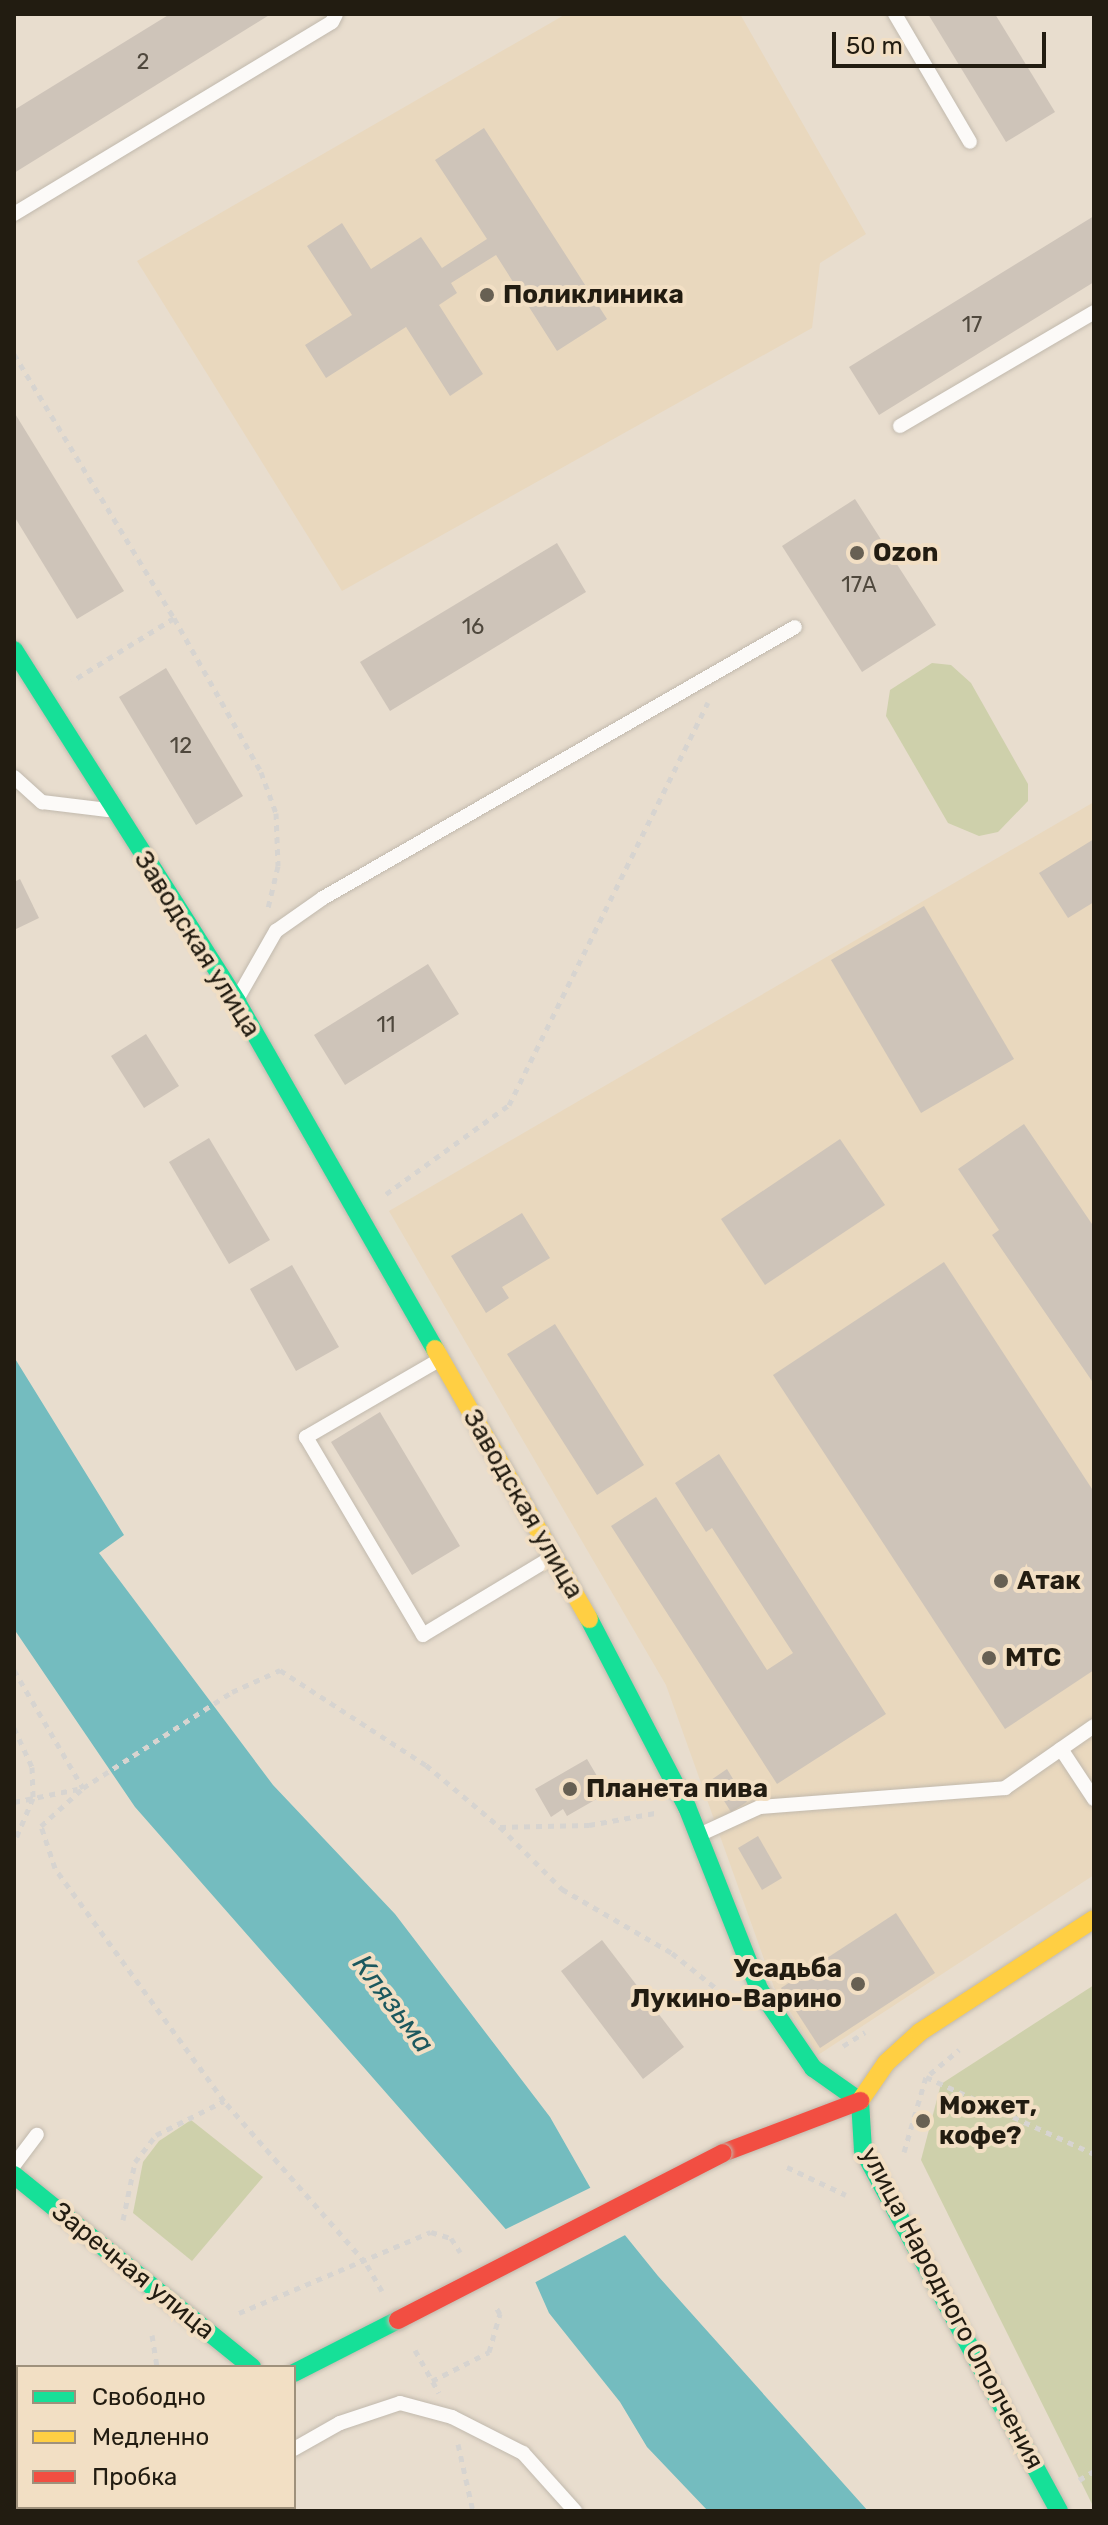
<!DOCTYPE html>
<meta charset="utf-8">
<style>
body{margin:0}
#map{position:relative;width:1108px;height:2525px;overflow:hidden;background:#e8ddce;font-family:Rubik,sans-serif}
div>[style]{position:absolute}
.built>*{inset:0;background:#e9d8be}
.green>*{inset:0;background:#ced0ab}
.water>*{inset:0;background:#74bcbf}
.pier>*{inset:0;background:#e8ddce}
.building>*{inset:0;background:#cec4b9}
.path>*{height:5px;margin-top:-2.5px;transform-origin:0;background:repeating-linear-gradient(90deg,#d7d4d0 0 6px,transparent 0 12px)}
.roads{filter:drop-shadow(0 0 2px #c1b9ad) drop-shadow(0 0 2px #c1b9ad)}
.lane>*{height:14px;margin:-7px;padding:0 7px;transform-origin:7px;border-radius:7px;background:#fcfaf8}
.fast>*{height:18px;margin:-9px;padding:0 9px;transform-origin:9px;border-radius:9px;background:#16e098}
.slow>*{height:18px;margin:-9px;padding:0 9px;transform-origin:9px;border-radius:9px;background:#ffcf43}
.jam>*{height:18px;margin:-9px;padding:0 9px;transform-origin:9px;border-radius:9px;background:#f24e42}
.bridges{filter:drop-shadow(0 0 2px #c1b9ad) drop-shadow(0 0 2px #c1b9ad)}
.jam-bridge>*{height:18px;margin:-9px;padding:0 9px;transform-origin:9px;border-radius:9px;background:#f24e42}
.dots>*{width:22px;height:22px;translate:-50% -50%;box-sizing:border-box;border:4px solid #f2dfc4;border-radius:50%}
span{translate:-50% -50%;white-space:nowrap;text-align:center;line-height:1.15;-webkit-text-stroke:8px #f2dfc4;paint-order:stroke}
.number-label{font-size:22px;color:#4f483d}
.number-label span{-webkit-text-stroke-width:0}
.poi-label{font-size:26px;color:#221c11;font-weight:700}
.left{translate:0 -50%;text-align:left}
.right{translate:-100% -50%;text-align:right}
.street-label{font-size:26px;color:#221c11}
.water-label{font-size:28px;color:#1c585e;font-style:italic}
.frame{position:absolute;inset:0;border:16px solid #221c11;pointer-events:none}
.legend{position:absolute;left:16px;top:2365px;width:280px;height:144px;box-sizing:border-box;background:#f2dfc4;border:2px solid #9f917c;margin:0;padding:10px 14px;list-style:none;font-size:24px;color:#221c11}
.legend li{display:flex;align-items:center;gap:16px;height:40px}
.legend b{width:40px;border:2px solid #9f917c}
.scale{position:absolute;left:832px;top:32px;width:214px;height:36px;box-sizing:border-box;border:4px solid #221c11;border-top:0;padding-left:10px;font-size:24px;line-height:28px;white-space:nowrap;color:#221c11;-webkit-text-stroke:6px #f2dfc4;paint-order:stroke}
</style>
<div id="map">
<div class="built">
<i style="clip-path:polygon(566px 14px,740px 14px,866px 234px,820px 263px,812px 328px,342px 591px,137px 261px)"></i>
<i style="clip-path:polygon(1094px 802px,1094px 1875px,818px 2055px,774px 1987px,666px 1685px,389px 1211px)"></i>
</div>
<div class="green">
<i style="clip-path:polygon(932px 663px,951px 665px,971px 683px,1028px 784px,1028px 801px,998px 832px,979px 836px,948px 823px,886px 716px,890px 690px)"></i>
<i style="clip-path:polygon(1094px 1985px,1094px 2508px,921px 2160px,941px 2084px)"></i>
<i style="clip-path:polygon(191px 2120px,263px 2177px,192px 2261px,133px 2213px,143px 2162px,159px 2141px)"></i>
</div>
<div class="water">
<i style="clip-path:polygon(14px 1357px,124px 1535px,99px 1553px,273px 1785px,395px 1914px,550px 2117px,599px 2203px,658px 2276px,868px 2511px,708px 2511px,647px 2447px,620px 2402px,549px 2313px,518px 2243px,135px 1807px,14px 1629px)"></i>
</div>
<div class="pier">
<i style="clip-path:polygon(594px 2186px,629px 2233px,532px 2284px,502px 2231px)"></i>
</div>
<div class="building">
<i style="clip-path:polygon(170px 14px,271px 14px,14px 173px,14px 110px)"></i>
<i style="clip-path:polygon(928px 14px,995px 14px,1055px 112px,1006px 142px)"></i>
<i style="clip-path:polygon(484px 128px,607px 319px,557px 351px,496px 255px,451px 283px,457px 293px,439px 305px,483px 374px,450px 396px,406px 327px,326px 378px,305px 345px,352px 315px,307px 246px,342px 223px,371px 269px,421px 237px,442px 268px,487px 239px,435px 160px)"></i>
<i style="clip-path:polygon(1094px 216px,1094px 282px,879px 415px,849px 367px)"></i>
<i style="clip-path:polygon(14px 412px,124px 591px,77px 619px,14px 516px)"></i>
<i style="clip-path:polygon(855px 499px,936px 625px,862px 672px,782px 546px)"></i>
<i style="clip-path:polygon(557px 543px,586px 592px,390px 711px,360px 662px)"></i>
<i style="clip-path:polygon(166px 668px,243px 796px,196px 825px,119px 697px)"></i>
<i style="clip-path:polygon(1094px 839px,1094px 902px,1068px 918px,1039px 873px)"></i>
<i style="clip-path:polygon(20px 879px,39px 918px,14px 930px,14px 882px)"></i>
<i style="clip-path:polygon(924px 906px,1014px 1059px,921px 1113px,831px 960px)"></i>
<i style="clip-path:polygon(428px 964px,459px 1014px,345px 1085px,314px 1035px)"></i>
<i style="clip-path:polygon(146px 1034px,179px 1086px,144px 1108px,111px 1056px)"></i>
<i style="clip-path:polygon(1024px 1124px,1094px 1227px,1094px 1384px,992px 1235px,999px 1230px,958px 1169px)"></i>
<i style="clip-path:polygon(209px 1138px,270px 1240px,229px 1264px,169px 1162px)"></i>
<i style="clip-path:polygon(840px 1139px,885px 1205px,765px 1285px,721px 1219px)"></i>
<i style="clip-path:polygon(522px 1213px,550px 1258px,502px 1287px,509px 1298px,486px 1313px,451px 1256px)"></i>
<i style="clip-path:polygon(944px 1262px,1094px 1492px,1094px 1670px,1005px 1729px,773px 1375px)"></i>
<i style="clip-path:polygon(292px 1265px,339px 1347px,296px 1371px,250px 1289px)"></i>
<i style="clip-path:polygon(555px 1324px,644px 1465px,597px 1495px,507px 1354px)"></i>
<i style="clip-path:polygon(380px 1412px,460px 1546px,412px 1575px,331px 1442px)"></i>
<i style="clip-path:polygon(719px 1454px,886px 1714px,777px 1784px,611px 1526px,656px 1497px,767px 1670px,793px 1653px,712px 1528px,706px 1532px,675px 1483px)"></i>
<i style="clip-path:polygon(587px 1759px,607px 1793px,567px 1816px,563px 1809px,551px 1817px,535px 1789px)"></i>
<i style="clip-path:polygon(727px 1769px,747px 1802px,731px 1812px,711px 1780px)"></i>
<i style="clip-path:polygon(758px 1836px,782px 1878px,762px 1890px,738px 1848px)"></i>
<i style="clip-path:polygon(896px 1913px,935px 1973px,820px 2048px,781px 1988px)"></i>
<i style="clip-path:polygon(602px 1940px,684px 2047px,643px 2079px,561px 1971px)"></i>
</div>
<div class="path">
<i style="left:14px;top:354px;width:309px;rotate:58.8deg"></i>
<i style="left:174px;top:618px;width:120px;rotate:148.3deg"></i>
<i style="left:174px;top:618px;width:177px;rotate:60.5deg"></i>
<i style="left:261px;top:772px;width:44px;rotate:69.9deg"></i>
<i style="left:276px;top:813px;width:53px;rotate:87.8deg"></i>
<i style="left:278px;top:866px;width:47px;rotate:103.4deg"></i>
<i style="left:386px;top:1194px;width:152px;rotate:-35.9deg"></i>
<i style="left:509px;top:1105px;width:449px;rotate:-63.7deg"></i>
<i style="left:14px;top:1670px;width:137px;rotate:59.7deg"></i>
<i style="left:14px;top:1728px;width:43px;rotate:65.2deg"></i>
<i style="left:32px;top:1767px;width:31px;rotate:88deg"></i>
<i style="left:33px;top:1798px;width:49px;rotate:112.9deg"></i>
<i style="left:14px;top:1802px;width:65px;rotate:-11.5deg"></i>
<i style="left:500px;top:1827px;width:88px;rotate:45deg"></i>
<i style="left:562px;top:1889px;width:127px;rotate:30.2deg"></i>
<i style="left:672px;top:1953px;width:64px;rotate:38.7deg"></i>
<i style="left:843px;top:2046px;width:26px;rotate:-32deg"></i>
<i style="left:930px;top:2074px;width:38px;rotate:-40deg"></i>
<i style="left:926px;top:2077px;width:185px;rotate:24.6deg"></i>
<i style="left:904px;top:2152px;width:78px;rotate:-73.7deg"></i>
<i style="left:787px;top:2167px;width:65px;rotate:25.4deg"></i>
<i style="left:123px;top:2220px;width:59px;rotate:-78.3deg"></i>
<i style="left:135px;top:2162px;width:34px;rotate:-52deg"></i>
<i style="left:156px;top:2135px;width:76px;rotate:-26.6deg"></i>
<i style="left:382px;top:2291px;width:34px;rotate:-120deg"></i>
<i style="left:365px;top:2262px;width:214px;rotate:-131.2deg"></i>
<i style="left:224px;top:2101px;width:288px;rotate:-126deg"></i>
<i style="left:55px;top:1868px;width:44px;rotate:-108.4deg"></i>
<i style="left:41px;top:1826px;width:57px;rotate:-42.1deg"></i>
<i style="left:83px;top:1788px;width:177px;rotate:-32.8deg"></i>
<i style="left:232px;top:1692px;width:53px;rotate:-24.6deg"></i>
<i style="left:280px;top:1670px;width:174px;rotate:33.1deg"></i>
<i style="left:426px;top:1765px;width:97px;rotate:40deg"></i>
<i style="left:500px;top:1827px;width:89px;rotate:-1.3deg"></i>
<i style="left:589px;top:1825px;width:67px;rotate:-10.3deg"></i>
<i style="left:239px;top:2313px;width:208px;rotate:-22.9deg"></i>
<i style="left:431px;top:2232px;width:21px;rotate:17deg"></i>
<i style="left:451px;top:2238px;width:17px;rotate:57deg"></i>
<i style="left:152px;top:2335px;width:32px;rotate:81deg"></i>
<i style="left:415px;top:2350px;width:49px;rotate:60.8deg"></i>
<i style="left:432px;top:2381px;width:64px;rotate:-27deg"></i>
<i style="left:489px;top:2352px;width:40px;rotate:-74deg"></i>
<i style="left:500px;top:2314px;width:8px;rotate:-120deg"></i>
<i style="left:458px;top:2444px;width:69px;rotate:77.4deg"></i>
<i style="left:1079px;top:2480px;width:17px;rotate:-31deg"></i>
<i style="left:58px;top:2511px;width:5px;rotate:-53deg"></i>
<i style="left:161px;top:2511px;width:4px;rotate:-63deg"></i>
</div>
<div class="roads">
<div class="lane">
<i style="left:895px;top:14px;width:148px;rotate:59.6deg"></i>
<i style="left:14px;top:214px;width:371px;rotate:-31.1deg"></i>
<i style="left:332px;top:22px;width:9px;rotate:-63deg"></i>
<i style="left:900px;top:426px;width:225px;rotate:-30.4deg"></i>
<i style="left:14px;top:777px;width:38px;rotate:42deg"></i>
<i style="left:42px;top:802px;width:66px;rotate:6.9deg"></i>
<i style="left:240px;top:994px;width:73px;rotate:-60.3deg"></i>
<i style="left:276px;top:931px;width:57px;rotate:-35.1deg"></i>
<i style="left:323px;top:898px;width:544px;rotate:-29.86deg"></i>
<i style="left:439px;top:1360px;width:154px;rotate:149.9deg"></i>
<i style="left:306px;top:1437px;width:230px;rotate:59.4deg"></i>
<i style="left:423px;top:1635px;width:147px;rotate:-31.1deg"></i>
<i style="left:1061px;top:1749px;width:60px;rotate:56.6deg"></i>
<i style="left:701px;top:1834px;width:65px;rotate:-24.6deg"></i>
<i style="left:760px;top:1807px;width:246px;rotate:-4.4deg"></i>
<i style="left:1005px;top:1788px;width:108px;rotate:-34.9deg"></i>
<i style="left:14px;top:2165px;width:38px;rotate:-53deg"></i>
<i style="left:294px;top:2449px;width:53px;rotate:-29.5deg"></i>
<i style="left:340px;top:2423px;width:63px;rotate:-18.4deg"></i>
<i style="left:400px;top:2403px;width:54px;rotate:15.1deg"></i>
<i style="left:452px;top:2417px;width:80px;rotate:26.9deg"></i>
<i style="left:523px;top:2453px;width:78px;rotate:48.1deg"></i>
<i style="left:196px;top:2511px;width:6px;rotate:-39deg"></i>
</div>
<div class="fast">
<i style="left:14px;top:650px;width:417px;rotate:57.6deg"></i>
<i style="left:237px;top:1002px;width:400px;rotate:60.3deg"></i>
<i style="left:589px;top:1619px;width:212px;rotate:62.5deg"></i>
<i style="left:687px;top:1807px;width:196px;rotate:68.4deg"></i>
<i style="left:759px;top:1989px;width:96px;rotate:55.6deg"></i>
<i style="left:813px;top:2068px;width:57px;rotate:35.1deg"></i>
<i style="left:860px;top:2101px;width:49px;rotate:86.5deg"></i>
<i style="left:863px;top:2150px;width:411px;rotate:61.5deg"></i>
<i style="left:14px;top:2175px;width:306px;rotate:38.9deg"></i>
<i style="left:294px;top:2373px;width:117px;rotate:-27deg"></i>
<i style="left:119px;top:2511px;width:5px;rotate:-53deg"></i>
</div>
<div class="slow">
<i style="left:435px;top:1349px;width:311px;rotate:60.3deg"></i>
<i style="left:860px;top:2101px;width:46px;rotate:-55.6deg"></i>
<i style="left:886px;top:2063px;width:46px;rotate:-42.4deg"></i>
<i style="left:920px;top:2032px;width:207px;rotate:-33deg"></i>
</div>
<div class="jam">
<i style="left:723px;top:2153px;width:147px;rotate:-20.8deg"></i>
</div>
</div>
<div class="bridges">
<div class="jam-bridge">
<i style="left:398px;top:2320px;width:365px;rotate:-27.2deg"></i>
</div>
</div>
<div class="dots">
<i style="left:487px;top:295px;background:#676053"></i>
<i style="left:857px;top:553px;background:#676053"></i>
<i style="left:1001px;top:1581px;background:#676053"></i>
<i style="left:989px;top:1658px;background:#676053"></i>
<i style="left:570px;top:1789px;background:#676053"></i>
<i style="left:858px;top:1984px;background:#676053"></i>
<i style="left:923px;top:2121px;background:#676053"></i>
</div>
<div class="number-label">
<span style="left:143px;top:62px">2</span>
<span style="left:972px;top:325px">17</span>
<span style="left:859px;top:585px">17А</span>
<span style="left:473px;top:627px">16</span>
<span style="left:181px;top:746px">12</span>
<span style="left:386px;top:1025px">11</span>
</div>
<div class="poi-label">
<span class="left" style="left:503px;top:295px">Поликлиника</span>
<span class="left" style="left:873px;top:553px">Ozon</span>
<span class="left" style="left:1017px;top:1581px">Атак</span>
<span class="left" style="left:1005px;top:1658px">МТС</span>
<span class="left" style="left:586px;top:1789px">Планета пива</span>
<span class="right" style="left:842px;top:1984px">Усадьба<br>Лукино-Варино</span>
<span class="left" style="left:939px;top:2121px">Может,<br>кофе?</span>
</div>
<div class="street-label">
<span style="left:197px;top:944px;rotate:58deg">Заводская улица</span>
<span style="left:523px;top:1504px;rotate:60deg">Заводская улица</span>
<span style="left:133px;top:2271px;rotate:39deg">Заречная улица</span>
<span style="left:952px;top:2308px;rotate:62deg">улица Народного Ополчения</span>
</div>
<div class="water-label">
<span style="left:393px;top:2004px;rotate:53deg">Клязьма</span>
</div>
<div class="frame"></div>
<ul class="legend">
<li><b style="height:10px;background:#16e098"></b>Свободно</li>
<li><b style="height:10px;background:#ffcf43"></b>Медленно</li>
<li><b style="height:10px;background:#f24e42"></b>Пробка</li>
</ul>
<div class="scale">50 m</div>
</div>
